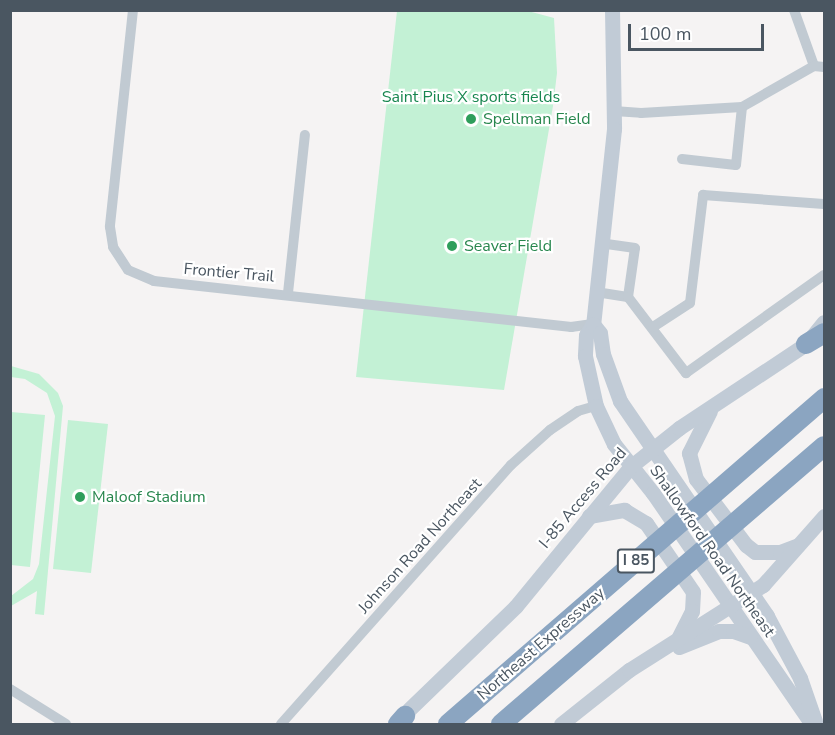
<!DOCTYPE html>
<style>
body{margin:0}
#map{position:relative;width:835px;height:735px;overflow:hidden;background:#f5f3f3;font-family:"Nunito Sans",sans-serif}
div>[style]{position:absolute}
.green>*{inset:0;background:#c3f1d5}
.street>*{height:10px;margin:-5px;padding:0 5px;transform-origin:5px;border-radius:5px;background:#c1cad2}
.secondary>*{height:15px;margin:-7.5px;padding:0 7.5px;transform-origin:7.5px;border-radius:7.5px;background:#c1cbd6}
.highway>*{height:20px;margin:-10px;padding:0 10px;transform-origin:10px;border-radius:10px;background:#8ba5c1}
.dots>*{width:16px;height:16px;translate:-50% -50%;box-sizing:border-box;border:3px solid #fff;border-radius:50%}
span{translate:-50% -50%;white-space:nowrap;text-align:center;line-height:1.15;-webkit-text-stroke:4.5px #fff;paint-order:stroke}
.shield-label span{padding:2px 4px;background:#fff;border:2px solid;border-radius:4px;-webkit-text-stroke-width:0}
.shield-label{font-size:15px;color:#4a5661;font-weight:700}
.park-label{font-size:16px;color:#17864f}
.leisure-label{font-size:16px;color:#27864d}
.left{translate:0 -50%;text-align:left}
.street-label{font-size:16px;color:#4a5661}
.frame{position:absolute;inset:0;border:12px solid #4a5661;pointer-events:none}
.scale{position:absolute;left:628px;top:24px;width:136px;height:27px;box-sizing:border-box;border:3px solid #4a5661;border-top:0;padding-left:8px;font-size:18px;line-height:21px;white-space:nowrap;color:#4a5661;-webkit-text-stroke:4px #fff;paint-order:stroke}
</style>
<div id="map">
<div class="green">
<i style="clip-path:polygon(397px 11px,528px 11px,554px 18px,557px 73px,553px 106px,504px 390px,356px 377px)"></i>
<i style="clip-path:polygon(11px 366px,39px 374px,58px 393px,63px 406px,44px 615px,35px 614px,37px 591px,11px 606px,11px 596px,33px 579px,39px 564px,55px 416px,47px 393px,25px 379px,11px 377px)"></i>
<i style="clip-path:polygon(11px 412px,45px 415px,30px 567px,11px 565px)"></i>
<i style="clip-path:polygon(68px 420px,108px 424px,91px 573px,53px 569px)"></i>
</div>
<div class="street">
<i style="left:133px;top:10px;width:218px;rotate:96.1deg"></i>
<i style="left:110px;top:227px;width:20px;rotate:81deg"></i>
<i style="left:113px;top:247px;width:27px;rotate:57deg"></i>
<i style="left:128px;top:270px;width:28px;rotate:23deg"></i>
<i style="left:154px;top:281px;width:420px;rotate:6.3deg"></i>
<i style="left:571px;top:327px;width:22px;rotate:-8deg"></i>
<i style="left:794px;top:10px;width:59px;rotate:70.3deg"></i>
<i style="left:614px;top:111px;width:27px;rotate:4deg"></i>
<i style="left:641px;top:113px;width:101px;rotate:-3.4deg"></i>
<i style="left:742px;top:107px;width:83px;rotate:-29.7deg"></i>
<i style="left:814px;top:66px;width:10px;rotate:6deg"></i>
<i style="left:682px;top:159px;width:54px;rotate:6.3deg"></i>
<i style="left:736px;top:165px;width:58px;rotate:-84.1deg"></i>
<i style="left:596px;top:292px;width:32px;rotate:9deg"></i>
<i style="left:628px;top:297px;width:49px;rotate:-81.9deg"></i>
<i style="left:635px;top:248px;width:34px;rotate:-172deg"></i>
<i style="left:288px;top:293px;width:159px;rotate:-83.9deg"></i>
<i style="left:628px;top:297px;width:96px;rotate:52.7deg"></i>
<i style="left:686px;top:373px;width:169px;rotate:-35.4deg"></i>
<i style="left:653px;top:327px;width:44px;rotate:-33deg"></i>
<i style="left:690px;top:303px;width:109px;rotate:-83.1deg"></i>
<i style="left:703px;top:195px;width:121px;rotate:4.3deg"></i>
<i style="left:10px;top:689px;width:66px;rotate:32deg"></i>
<i style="left:281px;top:724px;width:346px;rotate:-48.4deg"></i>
<i style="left:511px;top:465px;width:52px;rotate:-41.9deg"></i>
<i style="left:550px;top:430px;width:34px;rotate:-34deg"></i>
<i style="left:578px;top:411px;width:19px;rotate:-16deg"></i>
</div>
<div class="secondary">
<i style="left:612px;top:10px;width:119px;rotate:89deg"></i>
<i style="left:614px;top:129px;width:196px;rotate:96.1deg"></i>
<i style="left:593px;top:324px;width:13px;rotate:122deg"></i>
<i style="left:586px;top:335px;width:21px;rotate:93deg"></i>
<i style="left:585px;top:356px;width:51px;rotate:77.6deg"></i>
<i style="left:596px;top:406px;width:42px;rotate:64.7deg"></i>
<i style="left:614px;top:444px;width:63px;rotate:51.5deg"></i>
<i style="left:653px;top:493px;width:280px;rotate:55.5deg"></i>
<i style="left:593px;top:324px;width:11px;rotate:52deg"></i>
<i style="left:600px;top:333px;width:21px;rotate:82deg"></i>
<i style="left:603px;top:354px;width:50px;rotate:70.1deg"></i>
<i style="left:620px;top:401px;width:260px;rotate:55.6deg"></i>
<i style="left:767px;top:616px;width:70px;rotate:62deg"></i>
<i style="left:800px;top:678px;width:46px;rotate:70.8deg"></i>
<i style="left:710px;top:411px;width:47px;rotate:116.6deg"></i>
<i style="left:689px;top:453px;width:27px;rotate:75deg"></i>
<i style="left:696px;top:479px;width:83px;rotate:52.9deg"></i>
<i style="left:746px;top:545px;width:11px;rotate:38deg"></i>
<i style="left:755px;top:552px;width:25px"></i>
<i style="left:780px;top:552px;width:19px;rotate:-21deg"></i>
<i style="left:589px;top:516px;width:36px;rotate:-10deg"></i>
<i style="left:624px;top:510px;width:26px;rotate:31deg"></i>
<i style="left:646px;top:523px;width:83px;rotate:55.7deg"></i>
<i style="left:693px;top:592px;width:19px;rotate:93deg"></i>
<i style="left:692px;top:611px;width:29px;rotate:117deg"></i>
<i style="left:679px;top:647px;width:43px;rotate:-21.8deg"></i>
<i style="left:719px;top:631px;width:14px"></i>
<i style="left:733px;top:631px;width:18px;rotate:19deg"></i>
<i style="left:397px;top:721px;width:165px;rotate:-44deg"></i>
<i style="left:516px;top:606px;width:180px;rotate:-50.6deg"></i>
<i style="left:630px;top:467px;width:63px;rotate:-38.5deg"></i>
<i style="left:679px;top:428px;width:152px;rotate:-33.5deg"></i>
<i style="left:806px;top:344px;width:28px;rotate:-51deg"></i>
<i style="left:561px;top:724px;width:87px;rotate:-38.5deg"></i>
<i style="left:629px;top:670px;width:159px;rotate:-32.4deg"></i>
<i style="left:763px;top:585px;width:92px;rotate:-48.5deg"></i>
</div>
<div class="highway">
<i style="left:806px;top:344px;width:21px;rotate:-31deg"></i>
<i style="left:398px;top:724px;width:11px;rotate:-49deg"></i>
<i style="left:448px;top:724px;width:498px;rotate:-40.9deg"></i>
<i style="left:501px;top:724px;width:426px;rotate:-40.7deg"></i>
</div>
<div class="dots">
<i style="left:471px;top:119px;background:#2e9e5b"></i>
<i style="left:452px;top:246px;background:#2e9e5b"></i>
<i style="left:80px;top:497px;background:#2e9e5b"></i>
</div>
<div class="shield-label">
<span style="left:636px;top:561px">I 85</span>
</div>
<div class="park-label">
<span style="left:471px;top:97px">Saint Pius X sports fields</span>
</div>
<div class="leisure-label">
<span class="left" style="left:483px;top:119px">Spellman Field</span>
<span class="left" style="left:464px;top:246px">Seaver Field</span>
<span class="left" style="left:92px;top:497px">Maloof Stadium</span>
</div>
<div class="street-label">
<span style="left:229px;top:273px;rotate:5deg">Frontier Trail</span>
<span style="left:583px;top:498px;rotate:-50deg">I-85 Access Road</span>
<span style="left:420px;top:546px;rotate:-48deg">Johnson Road Northeast</span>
<span style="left:712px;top:551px;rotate:55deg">Shallowford Road Northeast</span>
<span style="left:541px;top:644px;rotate:-41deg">Northeast Expressway</span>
</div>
<div class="frame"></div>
<div class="scale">100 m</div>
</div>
